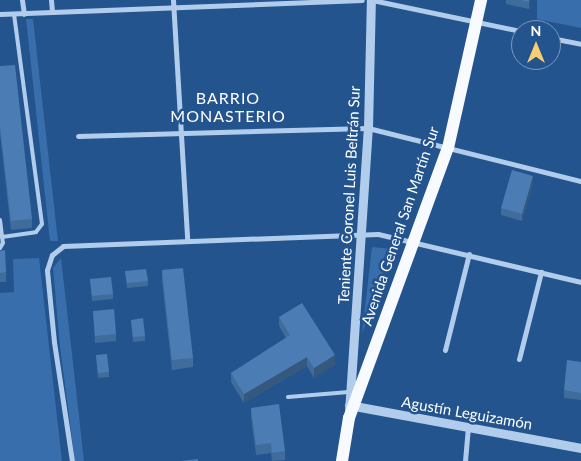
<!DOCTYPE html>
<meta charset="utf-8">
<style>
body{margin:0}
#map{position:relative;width:581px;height:461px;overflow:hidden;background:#23548e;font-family:Lato,sans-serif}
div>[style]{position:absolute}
.green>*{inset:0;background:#376eab}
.service>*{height:4px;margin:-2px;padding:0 2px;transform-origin:2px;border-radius:2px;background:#b2cdeb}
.minor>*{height:5px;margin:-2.5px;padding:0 2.5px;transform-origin:2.5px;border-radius:2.5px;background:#b2cdeb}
.tertiary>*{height:9px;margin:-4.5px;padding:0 4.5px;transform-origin:4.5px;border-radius:4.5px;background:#b2cdeb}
.primary>*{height:12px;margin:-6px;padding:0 6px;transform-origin:6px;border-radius:6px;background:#f7faff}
.wall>*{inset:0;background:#406c9b}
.shaded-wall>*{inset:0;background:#34587e}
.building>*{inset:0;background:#4b7db4}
span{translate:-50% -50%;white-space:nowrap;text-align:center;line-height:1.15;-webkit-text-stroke:5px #23548e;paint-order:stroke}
.street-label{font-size:15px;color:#fff}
.neighbourhood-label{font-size:16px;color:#fff;letter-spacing:1px}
.north{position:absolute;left:511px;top:20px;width:50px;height:50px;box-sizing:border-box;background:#23548e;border:1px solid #7b98bb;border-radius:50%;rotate:0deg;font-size:14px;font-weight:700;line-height:20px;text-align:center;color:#fff}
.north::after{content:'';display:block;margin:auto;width:18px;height:22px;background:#f7ce74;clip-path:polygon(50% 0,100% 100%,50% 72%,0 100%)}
</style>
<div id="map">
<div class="green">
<i style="clip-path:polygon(537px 0,581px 0,581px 28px,537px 19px)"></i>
<i style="clip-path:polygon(26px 19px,33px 19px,58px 241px,50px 241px)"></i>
<i style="clip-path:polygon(372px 247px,392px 249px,362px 334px)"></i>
<i style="clip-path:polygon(39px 258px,62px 461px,0 461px,0 293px,14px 292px,13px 259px)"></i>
<i style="clip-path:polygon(61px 258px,72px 354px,84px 461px,75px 461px,60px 347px,53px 268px)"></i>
</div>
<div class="service">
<i style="left:0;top:220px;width:23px;rotate:83deg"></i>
<i style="left:3px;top:243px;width:6px;rotate:121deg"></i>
<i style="left:2px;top:237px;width:34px;rotate:-8deg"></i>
<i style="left:36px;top:232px;width:10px;rotate:-53deg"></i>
<i style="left:42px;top:224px;width:212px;rotate:-97.6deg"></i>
<i style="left:288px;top:397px;width:61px;rotate:-4.7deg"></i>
</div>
<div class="minor">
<i style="left:22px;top:0;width:14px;rotate:82deg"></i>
<i style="left:51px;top:0;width:12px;rotate:85deg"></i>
<i style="left:173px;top:0;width:239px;rotate:86.6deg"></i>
<i style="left:372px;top:0;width:152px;rotate:11.8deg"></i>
<i style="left:0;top:14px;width:362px;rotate:-2.2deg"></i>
<i style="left:551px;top:38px;width:31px;rotate:11deg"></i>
<i style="left:78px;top:136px;width:290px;rotate:-1.6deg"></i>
<i style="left:368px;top:128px;width:219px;rotate:14deg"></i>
<i style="left:445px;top:350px;width:99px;rotate:-76deg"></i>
<i style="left:519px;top:359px;width:90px;rotate:-75.8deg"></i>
<i style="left:72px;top:461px;width:120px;rotate:-98.6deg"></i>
<i style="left:54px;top:342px;width:72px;rotate:-95.6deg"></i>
<i style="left:47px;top:270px;width:16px;rotate:-72deg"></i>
<i style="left:52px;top:255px;width:14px;rotate:-39deg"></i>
<i style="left:63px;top:246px;width:315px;rotate:-2.2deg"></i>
<i style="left:378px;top:234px;width:209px;rotate:13.3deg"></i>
<i style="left:465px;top:461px;width:34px;rotate:-85deg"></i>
</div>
<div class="tertiary">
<i style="left:349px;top:405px;width:236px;rotate:10.5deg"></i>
<i style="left:349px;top:412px;width:285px;rotate:-86.2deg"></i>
<i style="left:368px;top:128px;width:128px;rotate:-88.7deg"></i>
</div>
<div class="primary">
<i style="left:342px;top:461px;width:44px;rotate:-80.8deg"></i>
<i style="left:349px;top:418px;width:288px;rotate:-69.9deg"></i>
<i style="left:448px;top:148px;width:152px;rotate:-77.4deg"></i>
</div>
<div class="wall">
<i style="clip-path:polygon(506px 0,531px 0,529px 9px,506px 4px)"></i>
<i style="clip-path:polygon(0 66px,32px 219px,32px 228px,11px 230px,0 134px)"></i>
<i style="clip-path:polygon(533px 184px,522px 221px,501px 215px,501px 208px)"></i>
<i style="clip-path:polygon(0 251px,6px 272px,6px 282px,0 282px)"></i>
<i style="clip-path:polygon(162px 270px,193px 358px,193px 367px,172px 370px,162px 280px)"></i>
<i style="clip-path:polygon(125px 271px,148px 281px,148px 286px,127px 288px)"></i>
<i style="clip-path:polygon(90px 279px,113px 294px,113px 299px,92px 301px)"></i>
<i style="clip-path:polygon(93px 311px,116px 334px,116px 341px,95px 343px)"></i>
<i style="clip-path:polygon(279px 317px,335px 365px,314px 378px,307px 366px,244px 403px,231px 382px,231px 373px,286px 338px,279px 326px)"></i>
<i style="clip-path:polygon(131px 320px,145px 336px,145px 341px,133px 342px)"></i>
<i style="clip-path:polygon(96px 355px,109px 372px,109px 377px,98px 378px)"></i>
<i style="clip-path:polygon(581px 362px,581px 400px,564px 398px,564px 390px)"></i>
<i style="clip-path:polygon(251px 408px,285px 451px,285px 460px,272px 461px,271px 453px,256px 455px,251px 417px)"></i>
</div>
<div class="shaded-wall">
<i style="clip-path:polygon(529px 0,531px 0,529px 9px)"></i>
<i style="clip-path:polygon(533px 176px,533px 184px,522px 221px,522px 214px)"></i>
<i style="clip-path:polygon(335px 355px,335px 365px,314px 378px,314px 368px)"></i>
<i style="clip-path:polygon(307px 357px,307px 366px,244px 403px,244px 394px)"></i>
</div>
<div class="building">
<i style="clip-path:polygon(520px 0,529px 0,529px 2px)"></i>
<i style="clip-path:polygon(15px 65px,32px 219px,11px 221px,0 125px,0 66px)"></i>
<i style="clip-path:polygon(512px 170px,533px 176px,522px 214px,501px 208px)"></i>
<i style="clip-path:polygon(5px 250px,6px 272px,0 273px,0 251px)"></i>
<i style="clip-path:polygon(183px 268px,193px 358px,172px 360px,162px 270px)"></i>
<i style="clip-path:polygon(146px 269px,148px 281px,127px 283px,125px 271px)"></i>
<i style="clip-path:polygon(111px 277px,113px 294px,92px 296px,90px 279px)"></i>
<i style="clip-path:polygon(302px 303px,335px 355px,314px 368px,307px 357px,244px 394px,231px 373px,290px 335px,279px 317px)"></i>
<i style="clip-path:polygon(114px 309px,116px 334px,95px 336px,93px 311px)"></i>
<i style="clip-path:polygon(143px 318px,145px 336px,133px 337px,131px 320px)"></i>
<i style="clip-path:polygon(107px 354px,109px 372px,98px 373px,96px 355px)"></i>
<i style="clip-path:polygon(567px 360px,581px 362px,581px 393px,564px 390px)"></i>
<i style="clip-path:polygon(279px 404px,285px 451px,272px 453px,271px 443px,256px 445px,251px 408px)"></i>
<i style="clip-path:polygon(198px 459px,198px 461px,181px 461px)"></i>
</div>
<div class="street-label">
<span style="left:349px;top:195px;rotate:-87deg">Teniente Coronel Luis Beltrán Sur</span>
<span style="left:400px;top:226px;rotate:-71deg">Avenida General San Martín Sur</span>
<span style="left:467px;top:413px;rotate:10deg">Agustín Leguizamón</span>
</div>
<div class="neighbourhood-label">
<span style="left:228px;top:107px">BARRIO<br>MONASTERIO</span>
</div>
<div class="north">N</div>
</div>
